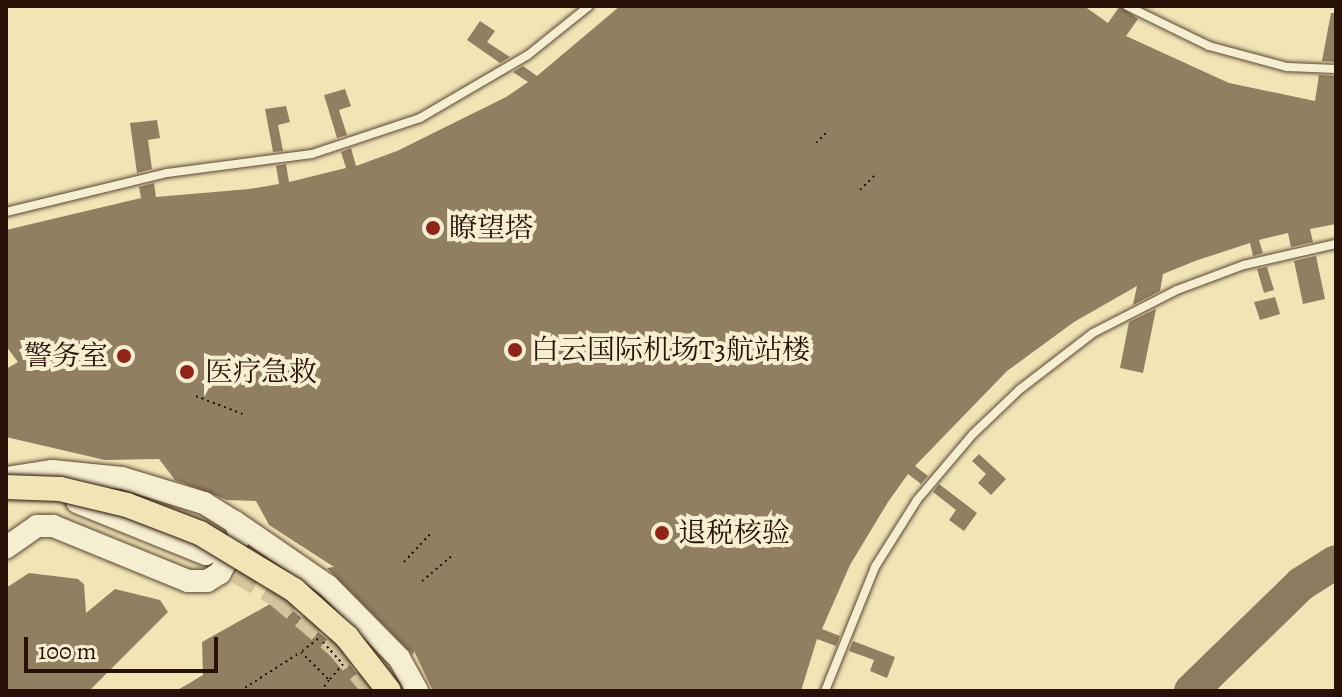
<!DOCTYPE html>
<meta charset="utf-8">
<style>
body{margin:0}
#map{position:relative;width:1342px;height:697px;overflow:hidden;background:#f1e5b6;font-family:Alegreya,"Noto Serif SC",serif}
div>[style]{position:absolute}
.taxiway>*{height:34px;margin:-17px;padding:0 17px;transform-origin:17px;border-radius:17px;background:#8d7b5f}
.building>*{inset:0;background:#917f62}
.secondary-tunnel>*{height:22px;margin-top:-11px;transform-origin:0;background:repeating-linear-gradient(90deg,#d3c59c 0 22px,transparent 0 33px)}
.path>*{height:2px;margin-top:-1px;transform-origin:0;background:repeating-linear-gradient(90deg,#291108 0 2px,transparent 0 6px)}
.roads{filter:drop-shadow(0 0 2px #5b4634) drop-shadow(0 0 2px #5b4634)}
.service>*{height:8px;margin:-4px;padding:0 4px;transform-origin:4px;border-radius:4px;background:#f6eed0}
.secondary>*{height:22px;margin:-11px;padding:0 11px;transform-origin:11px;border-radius:11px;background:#f6eed0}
.bridges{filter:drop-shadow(0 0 2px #291108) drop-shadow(0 0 2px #291108)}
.primary-bridge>*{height:24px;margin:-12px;padding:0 12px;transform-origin:12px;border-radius:12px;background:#f1e5b6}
.dots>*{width:22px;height:22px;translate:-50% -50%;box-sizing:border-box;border:4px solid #f6eed0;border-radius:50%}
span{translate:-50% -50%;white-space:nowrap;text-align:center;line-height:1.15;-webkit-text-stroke:8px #f6eed0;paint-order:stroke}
.poi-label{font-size:28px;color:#291108}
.left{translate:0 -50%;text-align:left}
.right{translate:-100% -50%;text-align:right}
.frame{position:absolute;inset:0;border:8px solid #291108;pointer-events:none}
.scale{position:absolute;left:24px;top:637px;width:194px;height:36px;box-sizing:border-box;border:4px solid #291108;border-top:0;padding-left:10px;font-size:24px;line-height:28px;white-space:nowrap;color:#291108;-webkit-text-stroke:6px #f6eed0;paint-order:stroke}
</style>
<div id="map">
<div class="taxiway">
<i style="left:1191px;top:691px;width:153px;rotate:-44.2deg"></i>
<i style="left:1301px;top:584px;width:41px;rotate:-32.2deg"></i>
</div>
<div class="building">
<i style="clip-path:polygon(620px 6px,1084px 6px,1108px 23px,1120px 6px,1138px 19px,1126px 36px,1229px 83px,1315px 101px,1319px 75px,1336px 76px,1336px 224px,1310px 229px,1313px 242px,1291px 247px,1288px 233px,1259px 240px,1263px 253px,1253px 256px,1250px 243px,1195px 261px,1163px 274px,1160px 291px,1133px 305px,1137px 286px,1074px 322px,1007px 371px,915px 466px,928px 476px,921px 484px,908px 474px,888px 502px,850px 565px,822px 629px,840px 636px,836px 646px,817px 639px,801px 691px,433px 691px,414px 651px,413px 655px,327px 568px,334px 567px,269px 525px,256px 501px,227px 500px,175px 480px,159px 459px,105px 460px,6px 437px,6px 369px,18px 362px,6px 346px,6px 230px,141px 198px,139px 187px,154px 183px,156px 197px,249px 189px,279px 184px,276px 166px,286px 164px,289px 182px,346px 168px,341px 152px,351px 148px,356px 166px,397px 151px,506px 97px,528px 82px,513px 72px,523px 66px,537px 76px)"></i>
<i style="clip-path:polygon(1331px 13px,1336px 13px,1336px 62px,1322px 61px)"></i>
<i style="clip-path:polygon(480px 21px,495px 31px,487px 42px,510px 57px,500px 63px,467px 40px)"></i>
<i style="clip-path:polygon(345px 89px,351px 106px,339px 110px,347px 135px,337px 138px,324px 95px)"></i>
<i style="clip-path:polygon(286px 106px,290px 122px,278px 125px,283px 151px,273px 152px,265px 109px)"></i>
<i style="clip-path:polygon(157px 120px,160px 138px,148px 140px,152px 169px,137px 173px,130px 123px)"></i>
<i style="clip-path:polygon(1316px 256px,1325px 299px,1303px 304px,1294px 261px)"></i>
<i style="clip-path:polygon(1267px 267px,1274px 290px,1264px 293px,1257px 269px)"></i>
<i style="clip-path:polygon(1275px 297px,1280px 314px,1260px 320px,1254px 302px)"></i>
<i style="clip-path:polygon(1156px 309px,1143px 373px,1120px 368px,1129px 322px)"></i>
<i style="clip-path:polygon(979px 454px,1006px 479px,991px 495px,978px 483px,986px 474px,972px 461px)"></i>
<i style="clip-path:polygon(939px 484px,977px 513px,964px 531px,949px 520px,956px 510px,933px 492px)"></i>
<i style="clip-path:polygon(29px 573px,78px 579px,84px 584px,86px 613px,115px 589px,160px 600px,168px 612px,89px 691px,6px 691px,6px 588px)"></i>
<i style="clip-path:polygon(279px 599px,336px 647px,370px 691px,176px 691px,203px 675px,202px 642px)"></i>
<i style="clip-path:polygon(853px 641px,895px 657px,887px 678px,870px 671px,874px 660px,849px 651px)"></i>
</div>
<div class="secondary-tunnel">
<i style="left:209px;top:556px;width:79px;rotate:30.5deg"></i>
<i style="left:277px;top:596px;width:79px;rotate:40.4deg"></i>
<i style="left:337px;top:647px;width:57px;rotate:49.9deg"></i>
</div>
<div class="path">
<i style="left:816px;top:143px;width:18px;rotate:-45deg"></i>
<i style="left:860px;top:190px;width:20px;rotate:-45deg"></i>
<i style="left:196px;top:396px;width:53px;rotate:21.2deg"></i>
<i style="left:404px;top:562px;width:40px;rotate:-47deg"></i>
<i style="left:422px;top:581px;width:40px;rotate:-40deg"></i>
<i style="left:323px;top:642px;width:30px;rotate:48deg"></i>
<i style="left:343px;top:664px;width:20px;rotate:131deg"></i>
<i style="left:302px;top:651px;width:21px;rotate:-37deg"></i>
<i style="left:240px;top:691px;width:72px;rotate:-32.6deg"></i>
<i style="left:301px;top:652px;width:40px;rotate:45deg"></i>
<i style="left:329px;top:680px;width:14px;rotate:126deg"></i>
</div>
<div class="roads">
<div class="service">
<i style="left:1127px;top:6px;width:91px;rotate:26deg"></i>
<i style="left:1209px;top:46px;width:81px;rotate:15.1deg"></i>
<i style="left:1287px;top:67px;width:49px;rotate:2.3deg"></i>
<i style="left:6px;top:212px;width:166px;rotate:-13.6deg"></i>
<i style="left:167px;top:173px;width:146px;rotate:-7.5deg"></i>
<i style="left:312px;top:154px;width:114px;rotate:-18.4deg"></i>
<i style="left:420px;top:118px;width:125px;rotate:-30.3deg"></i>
<i style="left:528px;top:55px;width:78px;rotate:-38.8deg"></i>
<i style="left:825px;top:691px;width:134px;rotate:-68deg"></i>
<i style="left:875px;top:567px;width:79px;rotate:-57.9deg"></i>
<i style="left:917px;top:500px;width:87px;rotate:-49.7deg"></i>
<i style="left:973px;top:434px;width:64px;rotate:-43.7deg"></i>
<i style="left:1019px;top:390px;width:93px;rotate:-37.6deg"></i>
<i style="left:1093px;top:333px;width:94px;rotate:-27.1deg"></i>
<i style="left:1177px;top:290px;width:72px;rotate:-20.5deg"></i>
<i style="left:1244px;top:265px;width:94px;rotate:-12.9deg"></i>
</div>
<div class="secondary">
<i style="left:6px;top:478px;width:47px;rotate:-8.7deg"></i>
<i style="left:52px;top:471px;width:70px;rotate:5.7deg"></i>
<i style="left:122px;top:478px;width:86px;rotate:17deg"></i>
<i style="left:204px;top:503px;width:36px;rotate:32deg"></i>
<i style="left:235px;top:522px;width:15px;rotate:70deg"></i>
<i style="left:240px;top:536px;width:42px;rotate:118.4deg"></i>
<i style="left:220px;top:573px;width:15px;rotate:148deg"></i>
<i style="left:207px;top:581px;width:19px;rotate:180deg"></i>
<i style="left:188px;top:581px;width:146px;rotate:-157.8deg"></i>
<i style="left:53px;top:526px;width:16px;rotate:180deg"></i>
<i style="left:37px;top:526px;width:38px;rotate:145deg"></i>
<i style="left:77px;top:502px;width:139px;rotate:22deg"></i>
<i style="left:235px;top:522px;width:113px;rotate:34.5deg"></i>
<i style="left:328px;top:586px;width:101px;rotate:45.4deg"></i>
<i style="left:399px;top:658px;width:38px;rotate:61deg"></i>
</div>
</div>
<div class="bridges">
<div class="primary-bridge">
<i style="left:6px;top:487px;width:54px;rotate:2.1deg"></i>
<i style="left:60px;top:489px;width:69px;rotate:13.4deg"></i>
<i style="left:127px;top:505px;width:78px;rotate:21deg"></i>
<i style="left:200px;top:533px;width:110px;rotate:31.2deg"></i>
<i style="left:294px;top:590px;width:71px;rotate:41.6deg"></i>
<i style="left:347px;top:637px;width:68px;rotate:52.1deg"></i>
</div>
</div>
<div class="dots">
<i style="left:433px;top:228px;background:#8f2418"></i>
<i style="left:515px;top:350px;background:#8f2418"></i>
<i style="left:124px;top:356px;background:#8f2418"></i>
<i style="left:187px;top:372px;background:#8f2418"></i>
<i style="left:662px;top:533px;background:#8f2418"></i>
</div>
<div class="poi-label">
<span class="left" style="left:449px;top:228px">瞭望塔</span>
<span class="left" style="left:531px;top:350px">白云国际机场T3航站楼</span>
<span class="right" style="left:108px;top:356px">警务室</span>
<span class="left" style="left:205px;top:372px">医疗急救</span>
<span class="left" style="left:678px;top:533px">退税核验</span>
</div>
<div class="frame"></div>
<div class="scale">100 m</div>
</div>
